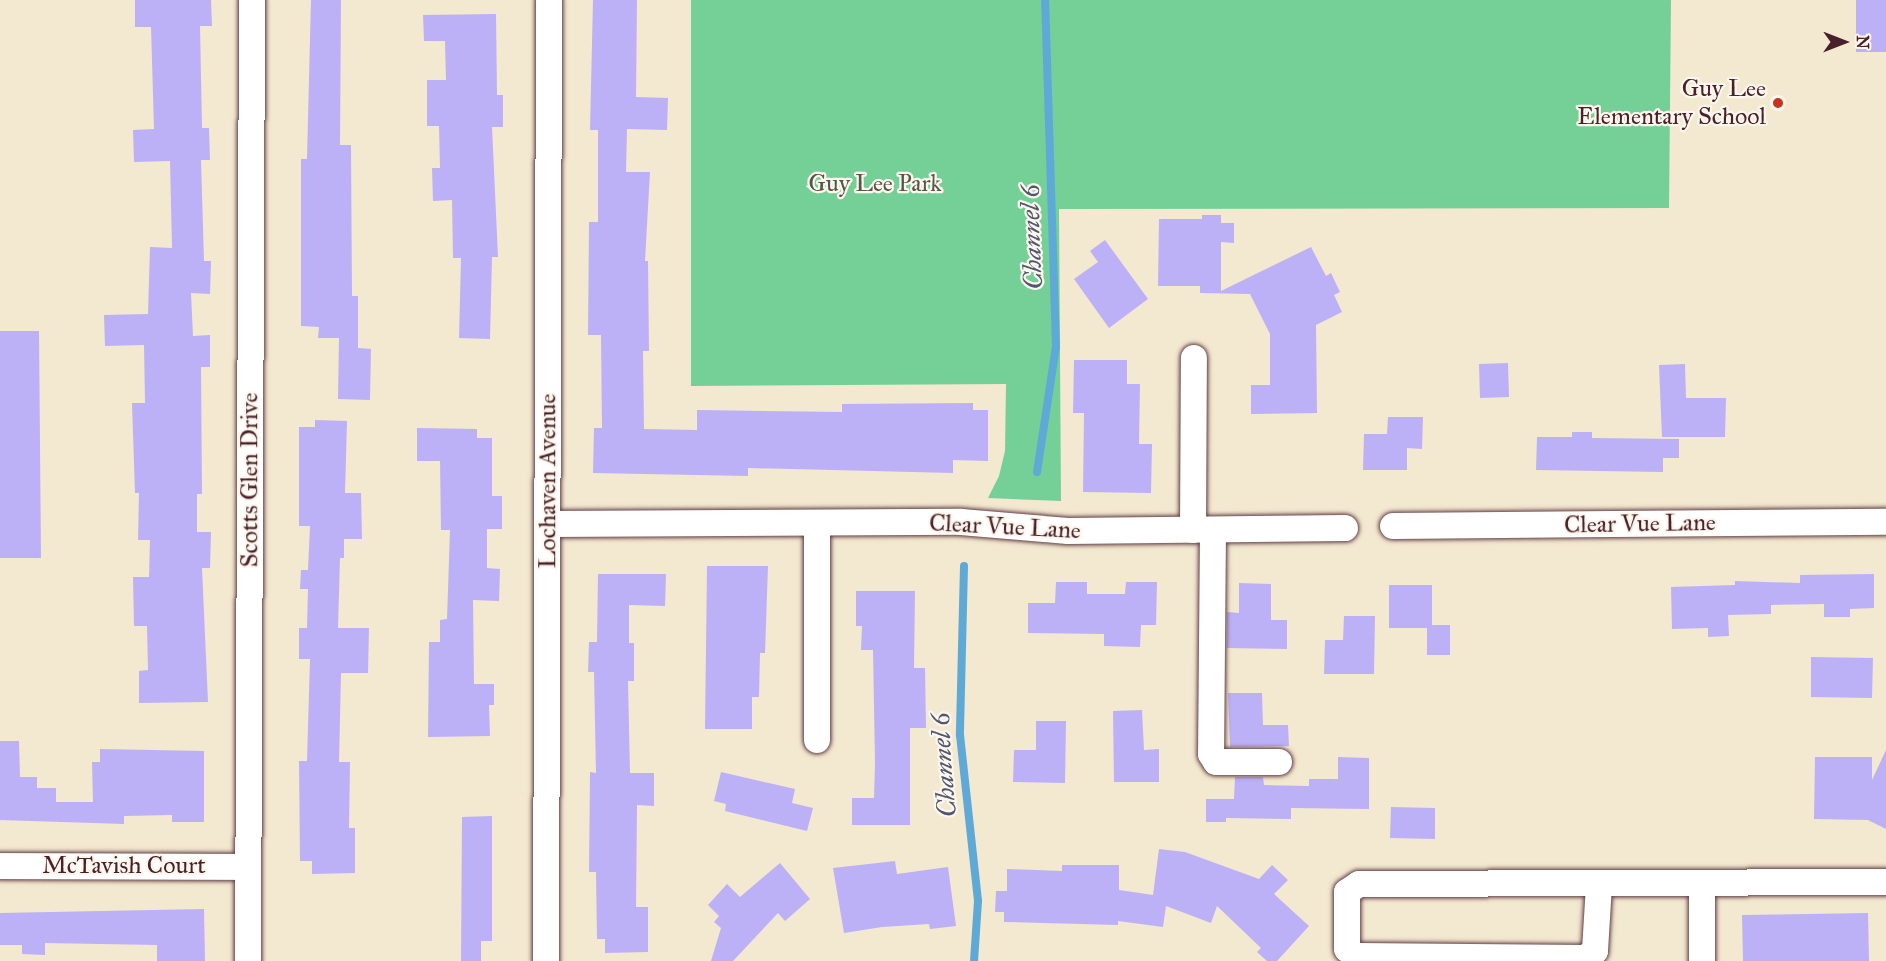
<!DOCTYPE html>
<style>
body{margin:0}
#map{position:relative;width:1886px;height:961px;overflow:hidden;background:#f3e8d0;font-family:"IM FELL Great Primer",serif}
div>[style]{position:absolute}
.green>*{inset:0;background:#75d097}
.stream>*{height:8px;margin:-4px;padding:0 4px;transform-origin:4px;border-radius:4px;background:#5fa9d7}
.building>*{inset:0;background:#bcb1f6}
.roads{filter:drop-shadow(0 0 2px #633d44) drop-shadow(0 0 2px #633d44)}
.minor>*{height:26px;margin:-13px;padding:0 13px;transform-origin:13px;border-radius:13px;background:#fff}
.dots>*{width:16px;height:16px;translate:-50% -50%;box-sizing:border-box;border:3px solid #fbf7ec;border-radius:50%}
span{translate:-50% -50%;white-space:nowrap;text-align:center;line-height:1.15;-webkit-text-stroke:4.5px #fbf7ec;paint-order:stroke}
.poi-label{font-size:24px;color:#4a1f2b}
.right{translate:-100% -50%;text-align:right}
.park-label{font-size:24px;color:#57544b}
.street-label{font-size:24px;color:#4a1f2b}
.water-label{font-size:26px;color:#525670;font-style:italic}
.north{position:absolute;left:1814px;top:12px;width:60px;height:60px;-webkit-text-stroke:4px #fbf7ec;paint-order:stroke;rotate:90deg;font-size:16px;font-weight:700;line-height:24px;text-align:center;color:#4a1f2b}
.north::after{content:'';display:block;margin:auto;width:21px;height:27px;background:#4a1f2b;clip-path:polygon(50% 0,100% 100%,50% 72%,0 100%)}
</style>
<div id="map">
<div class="green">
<i style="clip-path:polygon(691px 0,1671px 0,1669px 208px,1059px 209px,1061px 501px,988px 498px,999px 476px,1005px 451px,1006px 384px,691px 386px)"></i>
</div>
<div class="stream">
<i style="left:1037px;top:472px;width:126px;rotate:-81.4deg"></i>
<i style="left:1056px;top:347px;width:347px;rotate:-91.8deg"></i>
<i style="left:964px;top:566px;width:169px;rotate:91.4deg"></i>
<i style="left:960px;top:735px;width:167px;rotate:83.8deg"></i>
<i style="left:978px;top:901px;width:60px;rotate:93.8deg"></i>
</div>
<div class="building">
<i style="clip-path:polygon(135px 0,211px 0,212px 26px,200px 26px,202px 128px,209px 128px,210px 160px,201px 160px,204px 261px,211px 261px,210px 294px,191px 293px,193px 336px,210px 335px,210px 367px,201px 367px,202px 494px,197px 494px,197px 532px,211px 532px,210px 568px,202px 568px,208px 702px,139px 703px,139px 671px,148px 670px,147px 626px,134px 626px,133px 577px,149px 577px,150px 540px,138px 540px,139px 493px,135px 493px,132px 403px,145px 403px,144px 345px,105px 346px,104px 315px,148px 314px,150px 247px,172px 248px,170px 161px,134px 162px,133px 130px,154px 129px,151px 27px,135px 27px)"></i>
<i style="clip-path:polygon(311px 0,341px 0,340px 145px,351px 145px,352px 296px,358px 296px,358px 348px,371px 349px,370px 400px,338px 399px,339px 338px,318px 338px,319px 327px,301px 326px,301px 159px,307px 159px)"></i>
<i style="clip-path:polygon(593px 0,637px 0,636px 97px,668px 98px,667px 130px,627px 129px,626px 172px,650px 172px,645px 261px,648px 261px,649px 351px,643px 351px,644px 429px,697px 430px,697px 410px,842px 412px,842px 404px,973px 403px,973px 410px,988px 410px,988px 461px,953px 460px,953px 473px,748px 468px,748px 476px,593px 473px,594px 428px,602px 428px,601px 335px,588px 335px,589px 222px,598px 222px,598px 130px,590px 130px)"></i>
<i style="clip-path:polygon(1856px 0,1886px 0,1886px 52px,1856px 52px)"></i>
<i style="clip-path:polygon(496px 14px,497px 95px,503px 95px,503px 127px,492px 127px,498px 257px,492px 257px,490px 339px,459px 338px,461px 258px,453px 258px,452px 200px,433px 201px,432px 168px,440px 168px,439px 126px,427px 126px,427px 80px,446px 80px,445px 41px,424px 41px,423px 15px)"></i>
<i style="clip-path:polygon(1202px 215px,1221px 215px,1221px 223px,1234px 223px,1234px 243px,1221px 242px,1221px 291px,1311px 247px,1326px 276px,1331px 273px,1340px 292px,1334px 295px,1342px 312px,1316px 325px,1317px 413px,1251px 414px,1251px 385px,1270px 385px,1270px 334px,1250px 294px,1200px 293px,1200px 286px,1158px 286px,1159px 219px,1202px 219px)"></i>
<i style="clip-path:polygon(1105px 240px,1148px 299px,1109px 328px,1074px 279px,1098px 262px,1090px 251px)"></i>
<i style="clip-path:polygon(0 331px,39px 331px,41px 558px,0 558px)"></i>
<i style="clip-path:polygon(1074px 360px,1127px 360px,1127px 384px,1140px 384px,1139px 444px,1152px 444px,1151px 493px,1083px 492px,1084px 413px,1073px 413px)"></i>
<i style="clip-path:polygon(1508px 363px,1509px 397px,1480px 398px,1479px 364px)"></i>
<i style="clip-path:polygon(1685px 364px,1686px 398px,1726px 398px,1725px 437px,1662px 437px,1659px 365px)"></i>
<i style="clip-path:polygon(1388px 417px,1423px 417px,1422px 449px,1407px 448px,1407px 470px,1363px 470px,1364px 434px,1387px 434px)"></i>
<i style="clip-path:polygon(315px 420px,347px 421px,345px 493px,361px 493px,362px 539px,344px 539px,344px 558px,340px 558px,338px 628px,369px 628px,368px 673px,341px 673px,339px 762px,350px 762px,349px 828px,355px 828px,355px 873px,312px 874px,312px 861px,300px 861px,299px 761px,307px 761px,310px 659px,299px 659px,299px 628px,307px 628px,308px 589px,300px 589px,301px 570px,308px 570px,310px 526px,299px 526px,299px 427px,315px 427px)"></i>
<i style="clip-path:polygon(417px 428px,477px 429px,477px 438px,492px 438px,492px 496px,502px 496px,502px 529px,487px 529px,487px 568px,500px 569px,499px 601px,473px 600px,474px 684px,494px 684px,494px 705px,489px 705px,490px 736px,428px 737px,429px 642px,440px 642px,440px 620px,447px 619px,450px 530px,441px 530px,440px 461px,417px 461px)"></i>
<i style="clip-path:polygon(1572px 432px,1592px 432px,1592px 438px,1679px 439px,1679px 458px,1663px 458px,1663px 472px,1536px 470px,1537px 437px,1572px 437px)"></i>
<i style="clip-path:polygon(707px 566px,768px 566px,765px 653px,760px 653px,759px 697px,752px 697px,752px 729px,705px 729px)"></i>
<i style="clip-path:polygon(598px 574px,666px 574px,665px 606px,629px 605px,629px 643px,634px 643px,634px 681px,628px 681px,630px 773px,654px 773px,654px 806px,637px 805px,636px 907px,648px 907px,648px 952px,605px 953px,605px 939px,597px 939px,596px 872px,589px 872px,590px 772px,596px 773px,594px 672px,588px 672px,589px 642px,597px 642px)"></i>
<i style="clip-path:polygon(1874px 574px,1874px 608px,1850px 609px,1850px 617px,1824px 617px,1824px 604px,1771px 605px,1771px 614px,1728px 615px,1729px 636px,1708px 637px,1708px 628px,1672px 629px,1671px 587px,1735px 585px,1735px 581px,1800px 583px,1800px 575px)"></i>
<i style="clip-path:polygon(1056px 582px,1087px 582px,1087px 594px,1125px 594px,1126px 582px,1157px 582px,1156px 625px,1141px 625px,1140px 647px,1104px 646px,1104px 634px,1028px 633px,1028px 603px,1055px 603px)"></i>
<i style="clip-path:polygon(1239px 583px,1271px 584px,1271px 620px,1287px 620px,1287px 649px,1227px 648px,1227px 612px,1239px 613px)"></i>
<i style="clip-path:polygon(1389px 585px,1432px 585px,1432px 625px,1450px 625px,1450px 655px,1427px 655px,1427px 628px,1389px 628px)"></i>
<i style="clip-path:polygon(856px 591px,915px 591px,914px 668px,925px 668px,926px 728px,910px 728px,910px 825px,852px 825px,852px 798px,874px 798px,875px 763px,873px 650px,861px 650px,862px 626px,856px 626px)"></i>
<i style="clip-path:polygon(1344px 616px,1375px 616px,1374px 674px,1324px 674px,1325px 640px,1343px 640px)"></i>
<i style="clip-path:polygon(1811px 657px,1873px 658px,1872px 698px,1811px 697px)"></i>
<i style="clip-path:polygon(1228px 693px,1262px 693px,1263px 725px,1288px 725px,1289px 746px,1230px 747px)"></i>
<i style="clip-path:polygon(1142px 710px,1144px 750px,1159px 749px,1159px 782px,1114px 782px,1113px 711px)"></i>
<i style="clip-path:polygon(1036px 721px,1066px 721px,1065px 783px,1013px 782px,1014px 750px,1036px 750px)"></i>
<i style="clip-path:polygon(0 741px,19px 741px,20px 777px,37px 777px,37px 788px,56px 788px,56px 802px,93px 802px,92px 762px,100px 762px,100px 749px,204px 751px,204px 822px,172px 822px,172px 815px,124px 816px,124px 824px,0 820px)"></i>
<i style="clip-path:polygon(1886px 750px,1886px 829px,1868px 820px,1814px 819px,1815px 757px,1872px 757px,1872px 780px)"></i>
<i style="clip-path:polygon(1338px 757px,1369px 758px,1369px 809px,1291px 808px,1291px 819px,1226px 818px,1226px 822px,1206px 822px,1206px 799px,1234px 799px,1235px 777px,1263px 777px,1264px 785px,1309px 786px,1309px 779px,1338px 779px)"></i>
<i style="clip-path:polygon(721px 772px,795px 789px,792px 803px,813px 808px,807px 831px,725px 811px,726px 804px,714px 801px)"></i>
<i style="clip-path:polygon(1391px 807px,1435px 808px,1435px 839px,1390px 838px)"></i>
<i style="clip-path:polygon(492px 816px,492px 941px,481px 941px,481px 961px,461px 961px,462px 817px)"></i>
<i style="clip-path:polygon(1159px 849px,1185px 852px,1259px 879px,1272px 865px,1288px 880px,1274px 894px,1309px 926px,1277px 961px,1267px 961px,1257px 952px,1261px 948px,1217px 906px,1211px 923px,1166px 906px,1163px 927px,1118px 921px,1118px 925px,1004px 922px,1004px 912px,995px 912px,996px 891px,1007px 891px,1007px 869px,1062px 871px,1062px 865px,1119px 865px,1119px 890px,1153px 895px)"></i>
<i style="clip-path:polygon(895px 861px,897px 874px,948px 867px,956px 926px,930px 929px,929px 924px,882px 927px,844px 933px,833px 868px)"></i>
<i style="clip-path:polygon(780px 863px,810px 899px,785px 921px,778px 913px,733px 961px,711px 961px,721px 928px,714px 922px,719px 916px,708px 905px,727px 884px,740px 897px)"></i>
<i style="clip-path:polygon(204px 909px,205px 961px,157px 961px,157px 945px,45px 943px,45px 955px,22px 954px,22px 945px,0 945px,0 913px)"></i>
<i style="clip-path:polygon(1868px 913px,1869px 961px,1743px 961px,1742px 915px)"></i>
</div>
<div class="roads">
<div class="minor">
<i style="left:548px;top:524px;width:413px;rotate:-0.3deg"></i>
<i style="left:961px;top:522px;width:107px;rotate:4.8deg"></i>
<i style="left:1068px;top:531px;width:277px;rotate:-0.6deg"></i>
<i style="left:817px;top:524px;width:216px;rotate:90deg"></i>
<i style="left:1393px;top:526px;width:493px;rotate:-0.5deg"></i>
<i style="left:1193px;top:530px;width:172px;rotate:-89.7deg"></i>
<i style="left:1213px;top:530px;width:224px;rotate:90.5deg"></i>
<i style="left:1211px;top:754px;width:9px;rotate:58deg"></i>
<i style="left:1216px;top:762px;width:63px"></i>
<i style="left:0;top:866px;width:248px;rotate:0.2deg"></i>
<i style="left:1702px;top:883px;width:78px;rotate:90deg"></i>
<i style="left:1599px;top:885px;width:66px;rotate:93.5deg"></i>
<i style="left:1595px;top:951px;width:12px;rotate:145deg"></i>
<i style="left:1585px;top:958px;width:229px;rotate:-179.5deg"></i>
<i style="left:1356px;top:956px;width:11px;rotate:-142deg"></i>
<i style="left:1347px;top:949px;width:57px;rotate:-90deg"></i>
<i style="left:1347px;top:892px;width:14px;rotate:-34deg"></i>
<i style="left:1359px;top:884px;width:527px;rotate:-0.22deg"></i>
<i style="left:248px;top:961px;width:961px;rotate:-89.76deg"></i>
<i style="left:546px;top:961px;width:961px;rotate:-89.82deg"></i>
</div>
</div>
<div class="dots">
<i style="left:1778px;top:103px;background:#c8321e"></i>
</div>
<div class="poi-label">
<span class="right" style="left:1766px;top:103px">Guy Lee<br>Elementary School</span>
</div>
<div class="park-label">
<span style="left:875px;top:184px">Guy Lee Park</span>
</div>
<div class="street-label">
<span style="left:250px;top:480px;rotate:-90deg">Scotts Glen Drive</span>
<span style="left:548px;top:481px;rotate:-90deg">Lochaven Avenue</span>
<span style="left:1640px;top:524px;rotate:-1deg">Clear Vue Lane</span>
<span style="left:1005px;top:527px;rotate:3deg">Clear Vue Lane</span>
<span style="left:124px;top:866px">McTavish Court</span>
</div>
<div class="water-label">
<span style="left:1032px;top:237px;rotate:-92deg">Channel 6</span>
<span style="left:944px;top:765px;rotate:-94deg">Channel 6</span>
</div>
<div class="north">N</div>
</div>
